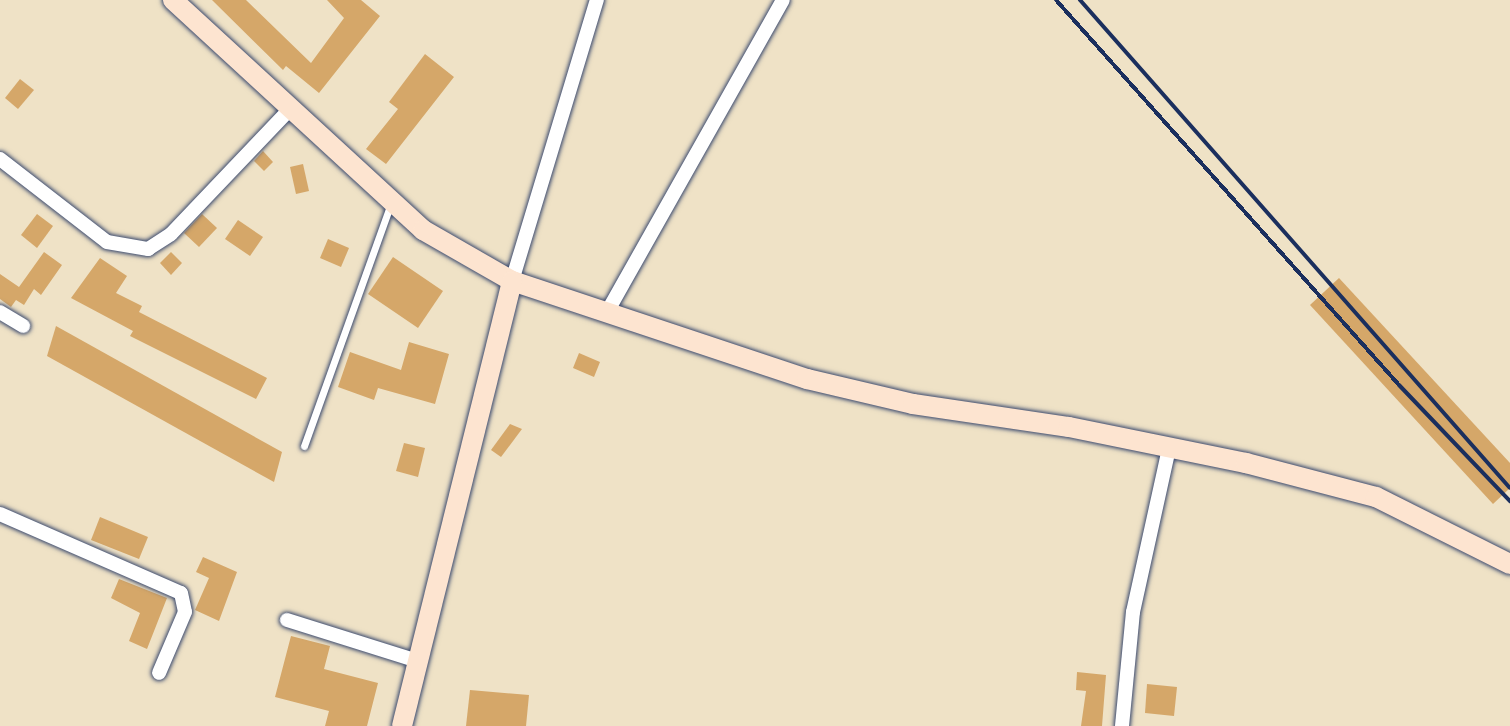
<!DOCTYPE html>
<style>
body{margin:0}
#map{position:relative;width:1510px;height:726px;overflow:hidden;background:#efe2c6;font-family:"Indie Flower",sans-serif}
div>[style]{position:absolute}
.building>*{inset:0;background:#d5a769}
.roads{filter:drop-shadow(0 0 2px #3b4a6e) drop-shadow(0 0 2px #3b4a6e)}
.lane>*{height:7px;margin:-3.5px;padding:0 3.5px;transform-origin:3.5px;border-radius:3.5px;background:#fff}
.street>*{height:14px;margin:-7px;padding:0 7px;transform-origin:7px;border-radius:7px;background:#fff}
.secondary>*{height:20px;margin:-10px;padding:0 10px;transform-origin:10px;border-radius:10px;background:#fde4d0}
.rail>*{height:4px;margin:-2px;padding:0 2px;transform-origin:2px;border-radius:2px;background:#1b2f5e}
span{translate:-50% -50%;white-space:nowrap;text-align:center;line-height:1.15;-webkit-text-stroke:6px #f6f6f2;paint-order:stroke}
</style>
<div id="map">
<div class="building">
<i style="clip-path:polygon(212px 0,246px 0,311px 63px,344px 18px,327px 0,361px 0,380px 16px,319px 93px,286px 66px,283px 70px)"></i>
<i style="clip-path:polygon(425px 54px,454px 77px,386px 164px,366px 149px,398px 109px,389px 102px)"></i>
<i style="clip-path:polygon(20px 79px,34px 90px,18px 109px,5px 98px)"></i>
<i style="clip-path:polygon(263px 151px,273px 162px,264px 171px,254px 161px)"></i>
<i style="clip-path:polygon(303px 164px,309px 191px,296px 194px,290px 167px)"></i>
<i style="clip-path:polygon(37px 214px,53px 226px,37px 248px,21px 235px)"></i>
<i style="clip-path:polygon(202px 214px,217px 228px,199px 247px,184px 233px)"></i>
<i style="clip-path:polygon(238px 220px,263px 237px,250px 256px,225px 239px)"></i>
<i style="clip-path:polygon(328px 239px,349px 248px,341px 267px,320px 258px)"></i>
<i style="clip-path:polygon(44px 252px,62px 265px,41px 295px,34px 289px,24px 305px,16px 300px,11px 307px,0 299px,0 274px,19px 287px)"></i>
<i style="clip-path:polygon(171px 252px,182px 263px,171px 275px,160px 263px)"></i>
<i style="clip-path:polygon(393px 257px,443px 291px,418px 328px,368px 294px)"></i>
<i style="clip-path:polygon(100px 258px,127px 276px,116px 293px,142px 306px,139px 312px,267px 378px,256px 399px,130px 336px,133px 331px,71px 298px)"></i>
<i style="clip-path:polygon(1339px 278px,1510px 463px,1510px 488px,1493px 504px,1310px 305px)"></i>
<i style="clip-path:polygon(56px 326px,282px 452px,274px 482px,47px 356px)"></i>
<i style="clip-path:polygon(409px 342px,449px 354px,435px 404px,378px 388px,374px 400px,338px 387px,350px 352px,401px 370px)"></i>
<i style="clip-path:polygon(579px 353px,600px 362px,594px 377px,573px 368px)"></i>
<i style="clip-path:polygon(510px 424px,522px 429px,501px 457px,491px 450px)"></i>
<i style="clip-path:polygon(404px 443px,425px 448px,418px 477px,396px 471px)"></i>
<i style="clip-path:polygon(100px 517px,148px 537px,139px 559px,91px 540px)"></i>
<i style="clip-path:polygon(203px 557px,237px 572px,219px 621px,195px 610px,209px 578px,196px 572px)"></i>
<i style="clip-path:polygon(119px 579px,167px 598px,147px 649px,129px 641px,140px 613px,111px 598px)"></i>
<i style="clip-path:polygon(291px 636px,330px 646px,324px 669px,378px 683px,367px 726px,325px 726px,329px 711px,275px 697px)"></i>
<i style="clip-path:polygon(1077px 672px,1106px 675px,1102px 726px,1081px 726px,1086px 691px,1076px 690px)"></i>
<i style="clip-path:polygon(1147px 684px,1177px 687px,1174px 716px,1145px 713px)"></i>
<i style="clip-path:polygon(470px 690px,529px 695px,526px 726px,466px 726px)"></i>
</div>
<div class="roads">
<div class="lane">
<i style="left:304px;top:446px;width:258px;rotate:-70.3deg"></i>
</div>
<div class="street">
<i style="left:0;top:159px;width:135px;rotate:37.8deg"></i>
<i style="left:107px;top:242px;width:42px;rotate:9.7deg"></i>
<i style="left:148px;top:249px;width:27px;rotate:-33deg"></i>
<i style="left:171px;top:234px;width:170px;rotate:-46.4deg"></i>
<i style="left:512px;top:281px;width:294px;rotate:-73.2deg"></i>
<i style="left:0;top:312px;width:27px;rotate:31deg"></i>
<i style="left:606px;top:314px;width:360px;rotate:-60.6deg"></i>
<i style="left:0;top:514px;width:197px;rotate:23.6deg"></i>
<i style="left:181px;top:593px;width:19px;rotate:78deg"></i>
<i style="left:185px;top:612px;width:66px;rotate:113.1deg"></i>
<i style="left:287px;top:620px;width:137px;rotate:17.4deg"></i>
<i style="left:1122px;top:726px;width:115px;rotate:-84.5deg"></i>
<i style="left:1133px;top:612px;width:168px;rotate:-77.6deg"></i>
</div>
<div class="secondary">
<i style="left:173px;top:0;width:340px;rotate:42.6deg"></i>
<i style="left:423px;top:230px;width:103px;rotate:29.8deg"></i>
<i style="left:512px;top:281px;width:311px;rotate:18.4deg"></i>
<i style="left:807px;top:379px;width:109px;rotate:13.3deg"></i>
<i style="left:913px;top:404px;width:158px;rotate:8.4deg"></i>
<i style="left:1069px;top:427px;width:181px;rotate:11.5deg"></i>
<i style="left:1246px;top:463px;width:134px;rotate:14.7deg"></i>
<i style="left:1376px;top:497px;width:150px;rotate:26.6deg"></i>
<i style="left:402px;top:726px;width:458px;rotate:-76.1deg"></i>
</div>
</div>
<div class="rail">
<i style="left:1056px;top:0;width:516px;rotate:48.3deg"></i>
<i style="left:1399px;top:385px;width:161px;rotate:46.3deg"></i>
<i style="left:1080px;top:0;width:650px;rotate:48.62deg"></i>
</div>
</div>
